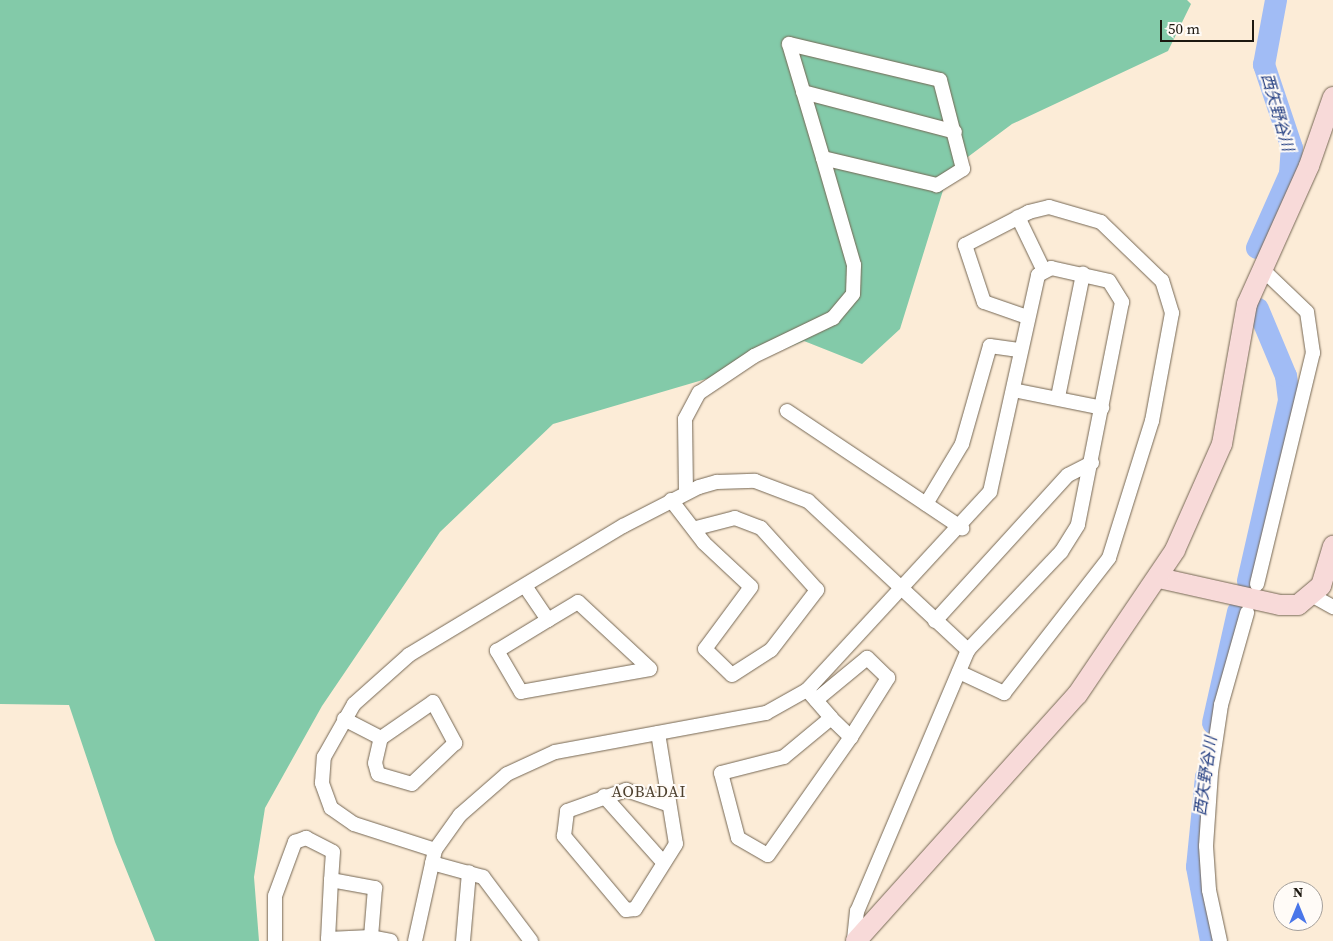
<!DOCTYPE html>
<meta charset="utf-8">
<style>
body{margin:0}
#map{position:relative;width:1333px;height:941px;overflow:hidden;background:#fcecd7;font-family:"Source Serif 4","Noto Sans JP",serif}
div>[style]{position:absolute}
.forest>*{inset:0;background:#83caa9}
.river>*{height:22px;margin:-11px;padding:0 11px;transform-origin:11px;border-radius:11px;background:#a1bcf5}
.roads{filter:drop-shadow(0 0 1px #756754) drop-shadow(0 0 1px #756754)}
.street>*{height:14px;margin:-7px;padding:0 7px;transform-origin:7px;border-radius:7px;background:#fff}
.secondary>*{height:20px;margin:-10px;padding:0 10px;transform-origin:10px;border-radius:10px;background:#f8dad9}
span{translate:-50% -50%;white-space:nowrap;text-align:center;line-height:1.15;-webkit-text-stroke:4px #fffbf7;paint-order:stroke}
.water-label{font-size:16px;color:#264083;font-style:italic}
.neighbourhood-label{font-size:16px;color:#4e412f;letter-spacing:1px}
.north{position:absolute;left:1273px;top:881px;width:50px;height:50px;box-sizing:border-box;background:#fffbf7;border:1px solid #a5a09b;border-radius:50%;rotate:0deg;font-size:14px;font-weight:700;line-height:20px;text-align:center;color:#1d1810}
.north::after{content:'';display:block;margin:auto;width:18px;height:22px;background:#4a76e9;clip-path:polygon(50% 0,100% 100%,50% 72%,0 100%)}
.scale{position:absolute;left:1160px;top:20px;width:94px;height:22px;box-sizing:border-box;border:2px solid #1d1810;border-top:0;padding-left:6px;font-size:15px;line-height:18px;white-space:nowrap;color:#1d1810;-webkit-text-stroke:4px #fffbf7;paint-order:stroke}
</style>
<div id="map">
<div class="forest">
<i style="clip-path:polygon(0 0,1187px 0,1191px 4px,1168px 51px,1012px 124px,949px 171px,900px 329px,862px 364px,804px 341px,723px 374px,553px 424px,440px 532px,322px 706px,265px 808px,254px 877px,259px 941px,155px 941px,115px 842px,69px 705px,0 704px)"></i>
</div>
<div class="river">
<i style="left:1257px;top:248px;width:81px;rotate:-66deg"></i>
<i style="left:1290px;top:174px;width:26px;rotate:-86deg"></i>
<i style="left:1292px;top:148px;width:88px;rotate:-108.6deg"></i>
<i style="left:1264px;top:65px;width:66px;rotate:-79.5deg"></i>
<i style="left:1248px;top:581px;width:186px;rotate:-77.2deg"></i>
<i style="left:1289px;top:400px;width:24px;rotate:-97deg"></i>
<i style="left:1286px;top:376px;width:73px;rotate:-112.7deg"></i>
<i style="left:1213px;top:723px;width:114px;rotate:-77.3deg"></i>
<i style="left:1206px;top:777px;width:90px;rotate:95.7deg"></i>
<i style="left:1197px;top:867px;width:75px;rotate:79.3deg"></i>
</div>
<div class="roads">
<div class="street">
<i style="left:789px;top:44px;width:155px;rotate:13.4deg"></i>
<i style="left:940px;top:80px;width:92px;rotate:75.5deg"></i>
<i style="left:963px;top:169px;width:31px;rotate:148deg"></i>
<i style="left:937px;top:185px;width:117px;rotate:-166.7deg"></i>
<i style="left:823px;top:158px;width:119px;rotate:-106.6deg"></i>
<i style="left:803px;top:92px;width:157px;rotate:14.7deg"></i>
<i style="left:1018px;top:217px;width:60px;rotate:64.3deg"></i>
<i style="left:1013px;top:390px;width:91px;rotate:11.4deg"></i>
<i style="left:1058px;top:397px;width:126px;rotate:-78.5deg"></i>
<i style="left:787px;top:411px;width:211px;rotate:33.8deg"></i>
<i style="left:686px;top:492px;width:73px;rotate:-90.8deg"></i>
<i style="left:685px;top:419px;width:30px;rotate:-62deg"></i>
<i style="left:699px;top:393px;width:66px;rotate:-33.9deg"></i>
<i style="left:754px;top:356px;width:88px;rotate:-25.7deg"></i>
<i style="left:833px;top:318px;width:31px;rotate:-50deg"></i>
<i style="left:853px;top:294px;width:29px;rotate:-88deg"></i>
<i style="left:854px;top:265px;width:111px;rotate:-106.2deg"></i>
<i style="left:671px;top:500px;width:54px;rotate:52.5deg"></i>
<i style="left:704px;top:543px;width:64px;rotate:43.1deg"></i>
<i style="left:751px;top:587px;width:77px;rotate:126.6deg"></i>
<i style="left:705px;top:649px;width:37px;rotate:44deg"></i>
<i style="left:732px;top:675px;width:46px;rotate:-32.7deg"></i>
<i style="left:771px;top:650px;width:76px;rotate:-52.5deg"></i>
<i style="left:817px;top:590px;width:84px;rotate:-132.1deg"></i>
<i style="left:761px;top:528px;width:28px;rotate:-159deg"></i>
<i style="left:735px;top:518px;width:40px;rotate:165.6deg"></i>
<i style="left:926px;top:504px;width:70px;rotate:-59deg"></i>
<i style="left:962px;top:444px;width:102px;rotate:-74.1deg"></i>
<i style="left:990px;top:346px;width:29px;rotate:8deg"></i>
<i style="left:1257px;top:584px;width:238px;rotate:-76.4deg"></i>
<i style="left:1313px;top:353px;width:41px;rotate:-98.3deg"></i>
<i style="left:1307px;top:312px;width:64px;rotate:-136.3deg"></i>
<i style="left:525px;top:586px;width:41px;rotate:55.9deg"></i>
<i style="left:548px;top:620px;width:35px;rotate:-31deg"></i>
<i style="left:578px;top:602px;width:98px;rotate:42.9deg"></i>
<i style="left:650px;top:669px;width:131px;rotate:169.9deg"></i>
<i style="left:521px;top:692px;width:48px;rotate:-120.3deg"></i>
<i style="left:497px;top:651px;width:60px;rotate:-31.3deg"></i>
<i style="left:1313px;top:596px;width:23px;rotate:29deg"></i>
<i style="left:935px;top:621px;width:197px;rotate:-47.7deg"></i>
<i style="left:1068px;top:475px;width:27px;rotate:-27deg"></i>
<i style="left:959px;top:672px;width:50px;rotate:25deg"></i>
<i style="left:1004px;top:693px;width:171px;rotate:-52.1deg"></i>
<i style="left:1109px;top:558px;width:144px;rotate:-72.6deg"></i>
<i style="left:1152px;top:421px;width:110px;rotate:-79.5deg"></i>
<i style="left:1172px;top:313px;width:34px;rotate:-107deg"></i>
<i style="left:1162px;top:281px;width:85px;rotate:-136deg"></i>
<i style="left:1101px;top:222px;width:54px;rotate:-163.9deg"></i>
<i style="left:1049px;top:207px;width:21px;rotate:166deg"></i>
<i style="left:1029px;top:212px;width:72px;rotate:152.7deg"></i>
<i style="left:965px;top:245px;width:60px;rotate:71.6deg"></i>
<i style="left:984px;top:302px;width:46px;rotate:19.2deg"></i>
<i style="left:807px;top:690px;width:37px;rotate:49deg"></i>
<i style="left:831px;top:718px;width:28px;rotate:44deg"></i>
<i style="left:851px;top:737px;width:70px;rotate:-57.9deg"></i>
<i style="left:888px;top:678px;width:29px;rotate:-136deg"></i>
<i style="left:867px;top:658px;width:66px;rotate:140.5deg"></i>
<i style="left:831px;top:718px;width:61px;rotate:140.3deg"></i>
<i style="left:784px;top:757px;width:65px;rotate:165.7deg"></i>
<i style="left:721px;top:773px;width:67px;rotate:75.3deg"></i>
<i style="left:738px;top:838px;width:34px;rotate:30deg"></i>
<i style="left:768px;top:855px;width:144px;rotate:-54.9deg"></i>
<i style="left:344px;top:719px;width:42px;rotate:27.2deg"></i>
<i style="left:381px;top:738px;width:63px;rotate:-34.7deg"></i>
<i style="left:433px;top:702px;width:47px;rotate:61.8deg"></i>
<i style="left:455px;top:743px;width:59px;rotate:136.4deg"></i>
<i style="left:412px;top:784px;width:35px;rotate:-164deg"></i>
<i style="left:378px;top:774px;width:11px;rotate:-105deg"></i>
<i style="left:375px;top:763px;width:26px;rotate:-77deg"></i>
<i style="left:658px;top:733px;width:112px;rotate:80.8deg"></i>
<i style="left:676px;top:844px;width:77px;rotate:122.2deg"></i>
<i style="left:635px;top:909px;width:9px;rotate:174deg"></i>
<i style="left:626px;top:910px;width:97px;rotate:-130deg"></i>
<i style="left:564px;top:836px;width:25px;rotate:-83deg"></i>
<i style="left:567px;top:811px;width:63px;rotate:-19.6deg"></i>
<i style="left:626px;top:790px;width:43px;rotate:18.9deg"></i>
<i style="left:604px;top:796px;width:87px;rotate:48.3deg"></i>
<i style="left:435px;top:850px;width:85px;rotate:-162.2deg"></i>
<i style="left:354px;top:824px;width:28px;rotate:-145deg"></i>
<i style="left:331px;top:808px;width:27px;rotate:-110deg"></i>
<i style="left:322px;top:783px;width:26px;rotate:-86deg"></i>
<i style="left:324px;top:757px;width:61px;rotate:-60.5deg"></i>
<i style="left:354px;top:704px;width:74px;rotate:-41.7deg"></i>
<i style="left:409px;top:655px;width:250px;rotate:-31.1deg"></i>
<i style="left:623px;top:526px;width:85px;rotate:-27.2deg"></i>
<i style="left:699px;top:487px;width:19px;rotate:-16deg"></i>
<i style="left:717px;top:482px;width:38px;rotate:-2deg"></i>
<i style="left:755px;top:481px;width:57px;rotate:20.7deg"></i>
<i style="left:808px;top:501px;width:219px;rotate:43deg"></i>
<i style="left:432px;top:863px;width:53px;rotate:15.4deg"></i>
<i style="left:483px;top:877px;width:80px;rotate:53.1deg"></i>
<i style="left:331px;top:880px;width:59px;rotate:92.9deg"></i>
<i style="left:328px;top:939px;width:43px;rotate:-2.7deg"></i>
<i style="left:275px;top:941px;width:45px;rotate:-90deg"></i>
<i style="left:275px;top:896px;width:58px;rotate:-69.7deg"></i>
<i style="left:295px;top:842px;width:12px;rotate:-20deg"></i>
<i style="left:306px;top:838px;width:30px;rotate:27deg"></i>
<i style="left:333px;top:852px;width:28px;rotate:94deg"></i>
<i style="left:331px;top:880px;width:45px;rotate:10.3deg"></i>
<i style="left:375px;top:888px;width:49px;rotate:94.7deg"></i>
<i style="left:371px;top:937px;width:20px;rotate:11deg"></i>
<i style="left:415px;top:941px;width:93px;rotate:-77.6deg"></i>
<i style="left:435px;top:850px;width:43px;rotate:-54.5deg"></i>
<i style="left:460px;top:815px;width:62px;rotate:-41.1deg"></i>
<i style="left:507px;top:774px;width:53px;rotate:-24.6deg"></i>
<i style="left:555px;top:752px;width:215px;rotate:-10.5deg"></i>
<i style="left:766px;top:713px;width:47px;rotate:-29.3deg"></i>
<i style="left:807px;top:690px;width:270px;rotate:-47.3deg"></i>
<i style="left:990px;top:492px;width:222px;rotate:-77.5deg"></i>
<i style="left:1038px;top:275px;width:15px;rotate:-28deg"></i>
<i style="left:1051px;top:268px;width:59px;rotate:12.6deg"></i>
<i style="left:1109px;top:281px;width:25px;rotate:58deg"></i>
<i style="left:1122px;top:302px;width:227px;rotate:101.2deg"></i>
<i style="left:1078px;top:525px;width:32px;rotate:122deg"></i>
<i style="left:1061px;top:552px;width:135px;rotate:133.5deg"></i>
<i style="left:968px;top:650px;width:284px;rotate:113deg"></i>
<i style="left:857px;top:911px;width:30px;rotate:96deg"></i>
<i style="left:463px;top:941px;width:69px;rotate:-85deg"></i>
<i style="left:1220px;top:941px;width:52px;rotate:-102.2deg"></i>
<i style="left:1209px;top:890px;width:44px;rotate:-93.9deg"></i>
<i style="left:1206px;top:846px;width:74px;rotate:-86.1deg"></i>
<i style="left:1211px;top:772px;width:68px;rotate:-81.5deg"></i>
<i style="left:1221px;top:705px;width:96px;rotate:-74.2deg"></i>
</div>
<div class="secondary">
<i style="left:1159px;top:578px;width:124px;rotate:12.6deg"></i>
<i style="left:1280px;top:605px;width:18px"></i>
<i style="left:1298px;top:605px;width:30px;rotate:-40deg"></i>
<i style="left:1321px;top:586px;width:42px;rotate:-73.3deg"></i>
<i style="left:856px;top:941px;width:331px;rotate:-48.1deg"></i>
<i style="left:1077px;top:695px;width:175px;rotate:-55.9deg"></i>
<i style="left:1175px;top:550px;width:116px;rotate:-66.1deg"></i>
<i style="left:1222px;top:444px;width:142px;rotate:-79.9deg"></i>
<i style="left:1247px;top:304px;width:151px;rotate:-65.8deg"></i>
<i style="left:1309px;top:166px;width:73px;rotate:-70.8deg"></i>
</div>
</div>
<div class="water-label">
<span style="left:1278px;top:112px;rotate:74deg">西矢野谷川</span>
<span style="left:1205px;top:776px;rotate:-82deg">西矢野谷川</span>
</div>
<div class="neighbourhood-label">
<span style="left:649px;top:791px">AOBADAI</span>
</div>
<div class="north">N</div>
<div class="scale">50 m</div>
</div>
